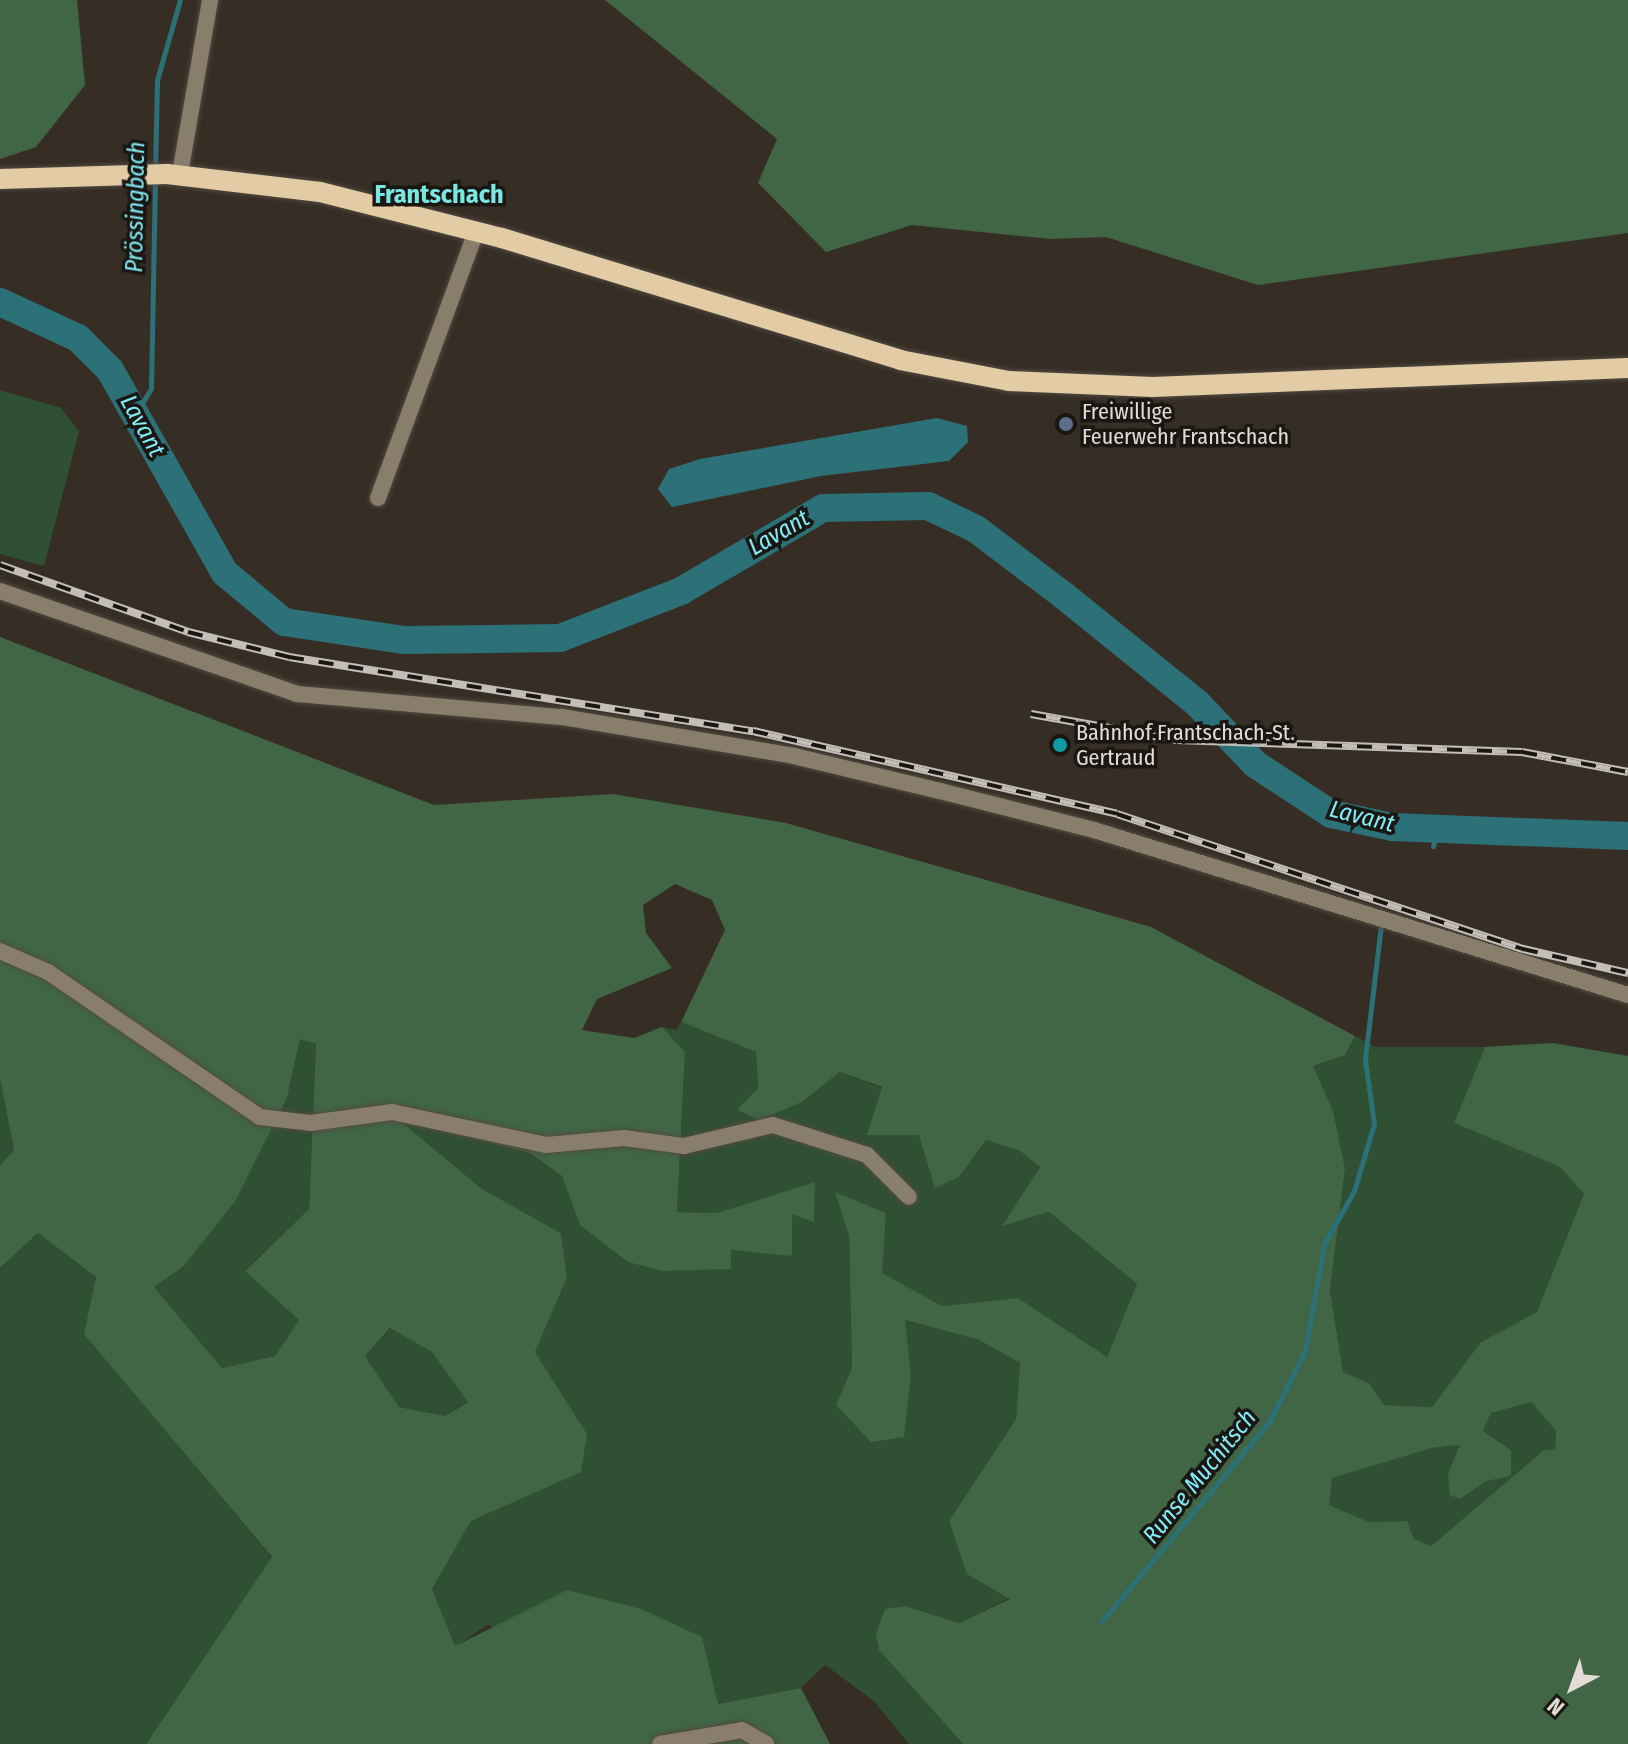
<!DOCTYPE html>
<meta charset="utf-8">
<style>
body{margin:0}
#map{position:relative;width:1628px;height:1744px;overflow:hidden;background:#362e25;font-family:"Fira Sans Condensed",sans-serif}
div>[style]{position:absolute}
.green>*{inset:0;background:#2f5033}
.forest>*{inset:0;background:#406645}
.water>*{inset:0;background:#2c7078}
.stream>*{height:5px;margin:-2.5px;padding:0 2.5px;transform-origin:2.5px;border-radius:2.5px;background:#2c7078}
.river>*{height:28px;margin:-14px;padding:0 14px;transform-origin:14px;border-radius:14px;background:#2c7078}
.roads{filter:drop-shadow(0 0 2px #514a41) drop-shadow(0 0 2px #514a41)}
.minor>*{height:16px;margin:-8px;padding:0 8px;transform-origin:8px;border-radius:8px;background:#897e6b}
.major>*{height:20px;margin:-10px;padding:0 10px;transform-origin:10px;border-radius:10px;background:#e3cca5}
.rail>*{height:8px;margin-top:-4px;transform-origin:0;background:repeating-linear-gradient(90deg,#1a1713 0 15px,#c4beb8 0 30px);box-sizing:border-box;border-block:2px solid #c4beb8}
.dots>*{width:22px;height:22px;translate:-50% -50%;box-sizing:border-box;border:4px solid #1a1713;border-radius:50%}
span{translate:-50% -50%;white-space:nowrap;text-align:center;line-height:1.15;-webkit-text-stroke:7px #1a1713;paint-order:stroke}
.poi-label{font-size:22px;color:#e1dcd6}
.left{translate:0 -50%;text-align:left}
.water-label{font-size:24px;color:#83ecf8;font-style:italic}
.quarter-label{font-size:26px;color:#7be7e3;font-weight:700}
.north{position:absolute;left:1532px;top:1648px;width:80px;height:80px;-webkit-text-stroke:6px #1a1713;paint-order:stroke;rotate:221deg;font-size:22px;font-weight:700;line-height:32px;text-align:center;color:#e1dcd6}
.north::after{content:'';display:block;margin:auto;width:28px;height:36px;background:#e1dcd6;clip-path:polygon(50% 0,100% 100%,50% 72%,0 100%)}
</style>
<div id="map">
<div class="green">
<i style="clip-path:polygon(0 390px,61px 408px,79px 431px,44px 566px,0 554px)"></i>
<i style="clip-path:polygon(681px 1022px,756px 1052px,758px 1088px,802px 1102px,840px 1072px,882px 1088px,959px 1177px,986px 1140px,1020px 1151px,1040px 1167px,1003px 1225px,1049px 1212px,1137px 1284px,1107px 1358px,1018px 1298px,942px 1306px,881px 1273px,886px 1213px,836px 1193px,849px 1236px,852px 1367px,836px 1405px,911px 1375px,904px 1320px,979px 1340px,1020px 1363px,1016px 1419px,949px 1521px,1010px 1598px,959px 1623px,907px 1606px,879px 1650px,963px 1744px,909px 1744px,874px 1701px,825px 1665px,801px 1688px,718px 1704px,487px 1625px,455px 1647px,432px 1589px,471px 1521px,505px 1506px,587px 1435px,535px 1352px,567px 1278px,561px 1233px,482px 1189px,397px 1119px,530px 1153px,562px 1176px,581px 1225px,731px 1269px,731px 1250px,792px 1255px,792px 1213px,814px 1221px,814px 1183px,717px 1213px,677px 1212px,685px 1052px,662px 1027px,676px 1030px)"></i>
<i style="clip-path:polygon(1355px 1036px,1376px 1047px,1485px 1047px,1454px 1123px,1560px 1167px,1584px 1194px,1538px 1312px,1481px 1342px,1432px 1407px,1384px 1405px,1369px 1383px,1343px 1372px,1330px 1290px,1345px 1169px,1313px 1066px,1345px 1055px)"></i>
<i style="clip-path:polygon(300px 1038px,316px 1044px,309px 1209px,245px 1270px,299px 1320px,275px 1356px,222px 1368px,154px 1287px,183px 1267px,236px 1199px,287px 1098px)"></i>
<i style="clip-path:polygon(0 1079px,14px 1150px,0 1165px)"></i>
<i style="clip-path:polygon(38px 1233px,96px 1277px,85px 1334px,272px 1558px,146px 1744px,0 1744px,0 1268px)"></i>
<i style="clip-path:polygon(391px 1328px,432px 1352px,468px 1401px,445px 1416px,399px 1407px,365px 1356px)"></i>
<i style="clip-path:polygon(1531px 1402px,1556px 1431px,1555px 1450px,1544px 1450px,1431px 1546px,1414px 1539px,1406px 1521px,1369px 1522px,1329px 1505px,1331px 1478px,1432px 1448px,1461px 1445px,1486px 1480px,1510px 1476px,1511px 1450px,1483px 1431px,1491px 1413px)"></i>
</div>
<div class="forest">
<i style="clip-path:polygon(0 0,77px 0,85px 85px,36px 147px,0 159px)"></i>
<i style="clip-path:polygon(605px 0,1628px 0,1628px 233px,1258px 285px,1106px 237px,1051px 239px,912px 225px,826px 252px,758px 183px,777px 139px)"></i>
<i style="clip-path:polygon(evenodd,0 637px,434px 805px,613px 794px,786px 823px,1151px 927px,1355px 1036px,1345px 1055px,1313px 1066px,1333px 1111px,1345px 1169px,1330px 1290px,1343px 1372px,1369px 1383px,1384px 1405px,1432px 1407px,1481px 1342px,1537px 1312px,1584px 1194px,1560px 1167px,1454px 1123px,1485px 1047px,1553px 1043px,1628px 1056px,1628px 1744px,963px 1744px,879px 1650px,876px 1634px,885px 1609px,906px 1606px,959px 1623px,1010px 1599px,967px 1574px,949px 1521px,1016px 1419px,1020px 1363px,979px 1340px,905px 1320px,911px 1375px,904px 1437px,871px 1442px,836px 1405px,852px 1367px,849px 1236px,835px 1192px,886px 1213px,882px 1273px,942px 1306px,1018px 1298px,1107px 1357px,1137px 1284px,1049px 1212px,1002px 1226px,1040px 1167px,1020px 1151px,986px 1140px,959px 1177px,935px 1188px,919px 1135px,867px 1135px,882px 1087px,840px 1072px,802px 1102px,759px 1120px,737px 1110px,758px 1088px,756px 1052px,681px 1022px,725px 930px,712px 900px,675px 884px,643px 905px,646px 933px,672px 968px,597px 999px,582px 1030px,634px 1038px,662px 1027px,685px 1052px,677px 1212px,717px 1213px,815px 1182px,814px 1222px,792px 1214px,792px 1256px,731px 1250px,731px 1269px,663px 1271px,628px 1262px,580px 1225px,562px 1176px,530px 1153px,399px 1120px,482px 1189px,561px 1233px,567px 1278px,535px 1352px,587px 1434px,581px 1472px,471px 1521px,432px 1589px,455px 1646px,567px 1590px,641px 1609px,702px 1637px,718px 1704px,801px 1688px,830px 1744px,146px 1744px,272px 1557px,84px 1334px,96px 1277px,38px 1233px,0 1268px,0 1165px,14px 1150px,0 1079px,0 637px,300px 1039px,316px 1044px,309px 1209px,245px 1271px,299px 1320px,275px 1356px,222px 1368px,154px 1287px,183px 1267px,236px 1200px,287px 1098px,300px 1039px,0 637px,390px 1328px,432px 1352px,468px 1402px,445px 1416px,399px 1407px,365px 1356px,390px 1328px,0 637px,1531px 1402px,1556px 1431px,1555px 1450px,1544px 1450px,1431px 1546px,1414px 1539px,1407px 1521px,1369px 1522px,1329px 1505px,1332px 1478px,1432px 1448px,1460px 1445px,1448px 1474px,1450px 1495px,1460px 1499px,1486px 1481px,1511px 1476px,1511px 1450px,1483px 1431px,1491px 1413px,1531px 1402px)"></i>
</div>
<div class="water">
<i style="clip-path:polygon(937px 418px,967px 426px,968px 442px,949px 461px,821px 476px,672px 507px,658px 489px,669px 469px,700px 459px)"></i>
</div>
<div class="stream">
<i style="left:155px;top:171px;width:91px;rotate:-88.7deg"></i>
<i style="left:157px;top:80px;width:83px;rotate:-74deg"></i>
<i style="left:135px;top:415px;width:31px;rotate:-59deg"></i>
<i style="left:151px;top:388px;width:207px;rotate:-88.9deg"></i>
<i style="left:1433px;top:846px;width:18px;rotate:-74deg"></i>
<i style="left:1102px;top:1621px;width:260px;rotate:-50deg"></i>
<i style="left:1269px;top:1422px;width:80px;rotate:-63.1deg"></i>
<i style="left:1305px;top:1351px;width:109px;rotate:-79.9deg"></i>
<i style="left:1324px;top:1244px;width:61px;rotate:-60.5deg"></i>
<i style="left:1354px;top:1191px;width:70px;rotate:-73.4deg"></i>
<i style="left:1374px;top:1124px;width:66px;rotate:-97.9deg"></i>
<i style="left:1365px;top:1059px;width:136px;rotate:-83.2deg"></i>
</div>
<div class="river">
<i style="left:0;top:302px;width:86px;rotate:24.8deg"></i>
<i style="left:78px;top:338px;width:45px;rotate:45deg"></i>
<i style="left:110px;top:370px;width:233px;rotate:60.5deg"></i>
<i style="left:225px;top:573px;width:77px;rotate:39.7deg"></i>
<i style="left:284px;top:622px;width:122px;rotate:8.5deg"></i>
<i style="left:405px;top:640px;width:155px;rotate:-0.7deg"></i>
<i style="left:560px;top:638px;width:130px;rotate:-21.2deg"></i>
<i style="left:681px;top:591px;width:164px;rotate:-30.3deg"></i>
<i style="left:823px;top:508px;width:105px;rotate:-1.1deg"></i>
<i style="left:928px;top:506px;width:53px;rotate:25.6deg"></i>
<i style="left:976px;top:529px;width:109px;rotate:37.2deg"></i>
<i style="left:1063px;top:595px;width:172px;rotate:38.9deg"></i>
<i style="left:1197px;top:703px;width:84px;rotate:46.4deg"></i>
<i style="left:1255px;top:764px;width:91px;rotate:33.3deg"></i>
<i style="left:1331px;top:814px;width:62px;rotate:12deg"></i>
<i style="left:1392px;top:827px;width:236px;rotate:2.2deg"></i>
</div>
<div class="roads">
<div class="minor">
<i style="left:180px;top:174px;width:177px;rotate:-80.2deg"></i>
<i style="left:378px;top:498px;width:284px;rotate:-69.8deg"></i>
<i style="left:0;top:591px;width:314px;rotate:19.1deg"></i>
<i style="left:297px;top:694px;width:266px;rotate:5deg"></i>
<i style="left:562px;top:717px;width:235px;rotate:9.5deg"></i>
<i style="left:794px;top:756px;width:150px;rotate:13.5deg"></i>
<i style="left:940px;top:791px;width:159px;rotate:14.2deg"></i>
<i style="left:1094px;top:830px;width:559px;rotate:17.17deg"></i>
<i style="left:0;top:951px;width:52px;rotate:23.6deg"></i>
<i style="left:48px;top:972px;width:257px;rotate:34.4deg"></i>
<i style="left:260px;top:1117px;width:50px;rotate:6.8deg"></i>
<i style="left:310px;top:1123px;width:83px;rotate:-7.6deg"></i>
<i style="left:392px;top:1112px;width:157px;rotate:12.1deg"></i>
<i style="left:546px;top:1145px;width:78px;rotate:-5.1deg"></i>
<i style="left:624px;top:1138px;width:61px;rotate:7.6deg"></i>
<i style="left:684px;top:1146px;width:91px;rotate:-13.3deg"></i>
<i style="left:773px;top:1125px;width:99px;rotate:17.7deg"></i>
<i style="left:867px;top:1155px;width:59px;rotate:45deg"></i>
<i style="left:660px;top:1744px;width:83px;rotate:-9.7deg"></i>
<i style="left:742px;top:1730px;width:28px;rotate:30deg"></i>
</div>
<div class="major">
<i style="left:0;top:179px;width:167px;rotate:-1.7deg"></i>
<i style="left:167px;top:174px;width:154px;rotate:6.7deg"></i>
<i style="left:320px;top:192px;width:188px;rotate:14.2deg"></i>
<i style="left:502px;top:238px;width:416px;rotate:17deg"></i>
<i style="left:900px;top:360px;width:111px;rotate:10.9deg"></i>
<i style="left:1009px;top:381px;width:144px;rotate:2.4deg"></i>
<i style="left:1153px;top:387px;width:475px;rotate:-2.3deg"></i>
</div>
</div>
<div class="rail">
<i style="left:0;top:565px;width:200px;rotate:19.6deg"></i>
<i style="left:188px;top:632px;width:104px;rotate:13.9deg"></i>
<i style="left:289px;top:657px;width:470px;rotate:9.1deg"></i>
<i style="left:753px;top:731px;width:373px;rotate:12.8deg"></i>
<i style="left:1117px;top:814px;width:428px;rotate:18.4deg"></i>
<i style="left:1523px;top:949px;width:108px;rotate:12.9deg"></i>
<i style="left:1031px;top:714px;width:148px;rotate:10.1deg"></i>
<i style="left:1177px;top:740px;width:345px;rotate:2deg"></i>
<i style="left:1522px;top:752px;width:108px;rotate:10.7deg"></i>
</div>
<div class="dots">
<i style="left:1066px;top:424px;background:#5c6f8a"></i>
<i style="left:1060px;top:745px;background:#0f9aa8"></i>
</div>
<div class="poi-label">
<span class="left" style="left:1082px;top:424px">Freiwillige<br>Feuerwehr Frantschach</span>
<span class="left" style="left:1076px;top:745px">Bahnhof Frantschach-St.<br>Gertraud</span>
</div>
<div class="water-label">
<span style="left:136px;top:207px;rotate:-89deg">Prössingbach</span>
<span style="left:142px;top:426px;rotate:61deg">Lavant</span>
<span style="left:779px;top:533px;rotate:-30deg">Lavant</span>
<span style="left:1362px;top:817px;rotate:14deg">Lavant</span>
<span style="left:1200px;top:1477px;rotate:-51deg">Runse Muchitsch</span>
</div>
<div class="quarter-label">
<span style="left:439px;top:195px">Frantschach</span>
</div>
<div class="north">N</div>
</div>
